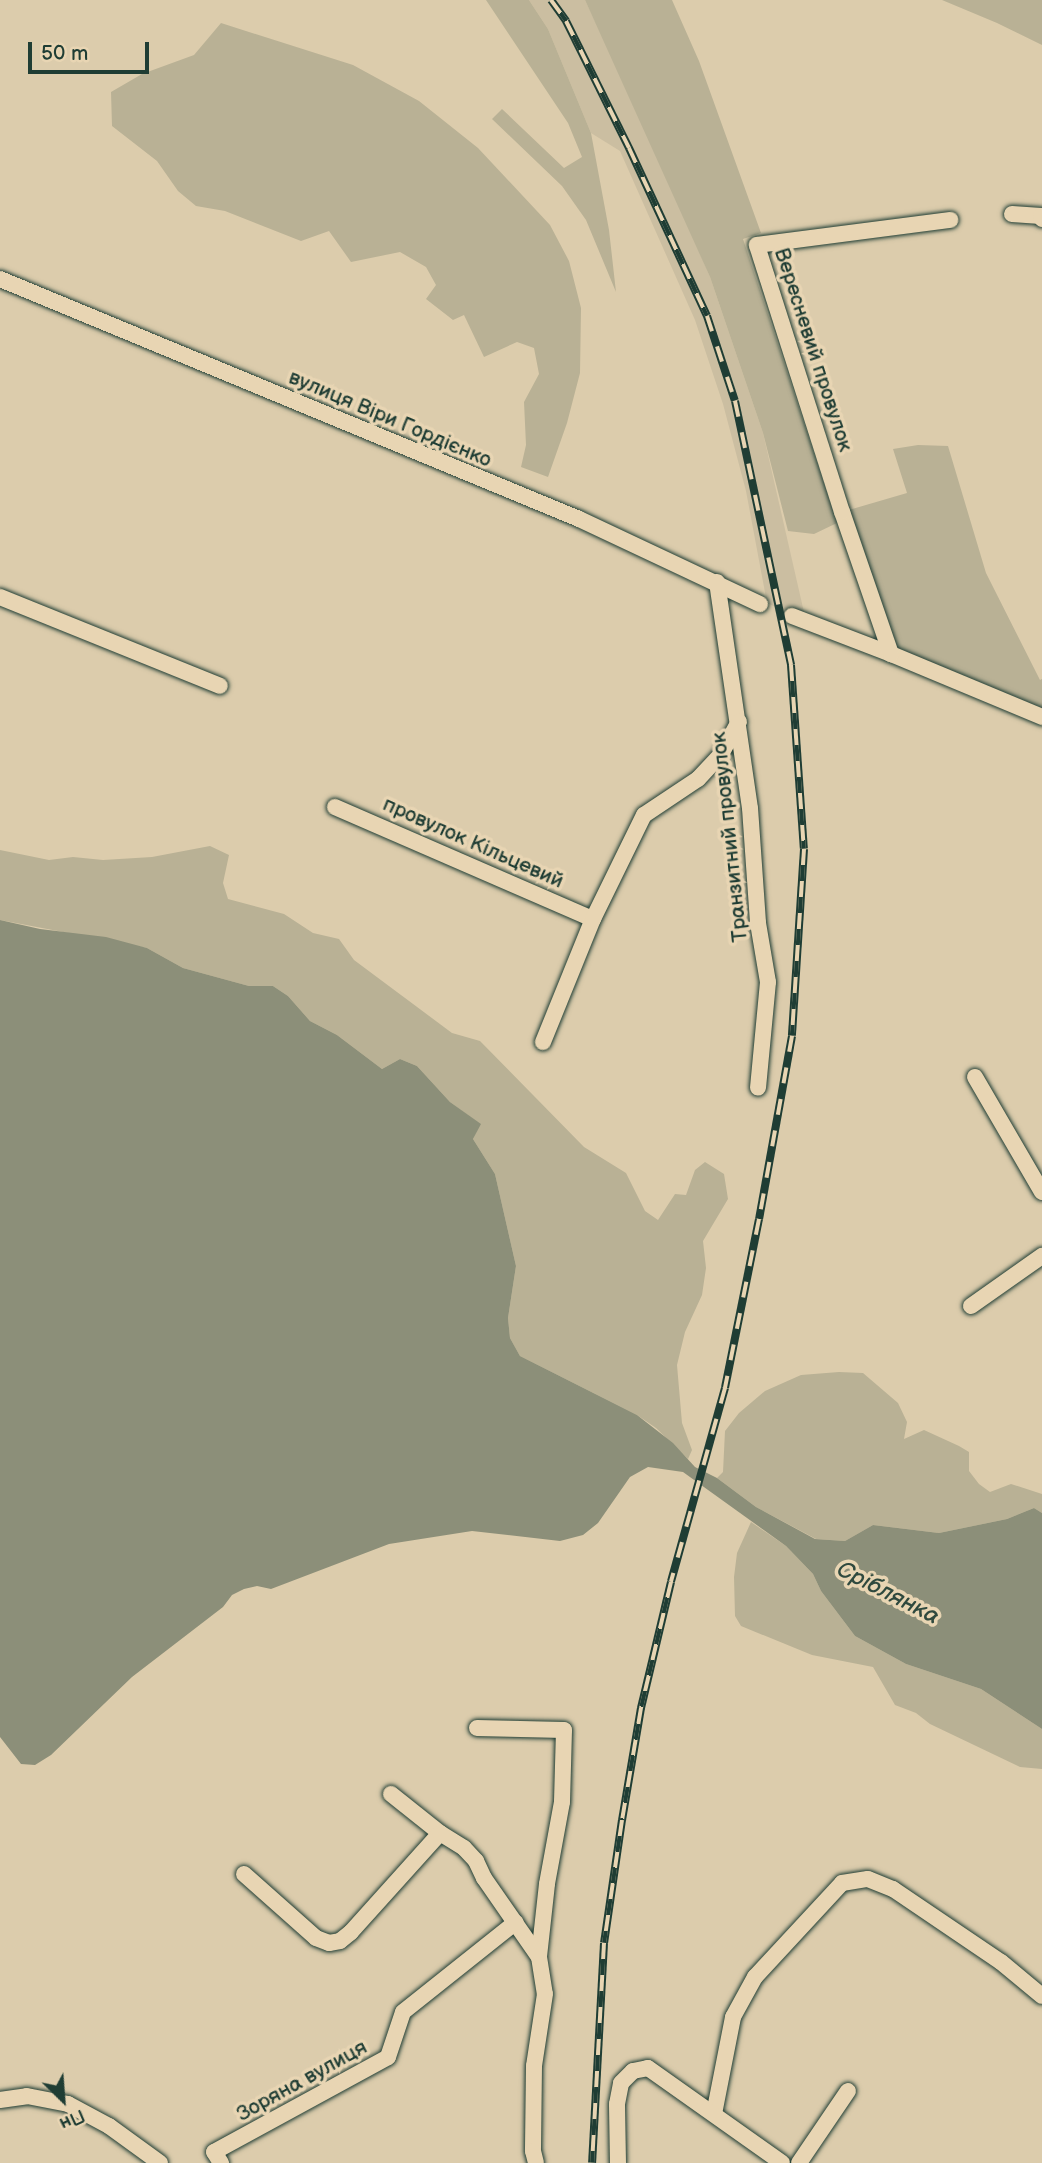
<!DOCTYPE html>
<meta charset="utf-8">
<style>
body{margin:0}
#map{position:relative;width:1042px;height:2163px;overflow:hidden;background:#dcccac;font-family:"Balsamiq Sans",sans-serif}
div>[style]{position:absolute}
.built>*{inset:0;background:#cbbea1}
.green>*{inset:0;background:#b9b195}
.water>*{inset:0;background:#8c8f79}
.roads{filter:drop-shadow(0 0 2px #1f3d34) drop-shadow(0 0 2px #1f3d34)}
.minor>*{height:16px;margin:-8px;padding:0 8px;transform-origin:8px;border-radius:8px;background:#e8d5b3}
.rail>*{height:8px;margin-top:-4px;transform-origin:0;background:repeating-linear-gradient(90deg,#e8d5b3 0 16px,#1f3d34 0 32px);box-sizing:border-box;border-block:2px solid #1f3d34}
span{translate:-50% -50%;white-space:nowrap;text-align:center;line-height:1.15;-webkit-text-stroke:7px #e8d5b3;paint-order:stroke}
.street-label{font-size:21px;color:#1f3d34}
.water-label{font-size:23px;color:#2f493e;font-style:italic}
.north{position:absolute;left:28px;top:2065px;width:70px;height:70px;-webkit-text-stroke:5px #e8d5b3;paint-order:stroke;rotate:155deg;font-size:19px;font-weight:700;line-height:28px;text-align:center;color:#1f3d34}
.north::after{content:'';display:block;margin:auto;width:24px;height:32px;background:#1f3d34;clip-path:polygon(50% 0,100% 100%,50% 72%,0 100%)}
.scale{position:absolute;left:28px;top:42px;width:121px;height:32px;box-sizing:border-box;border:4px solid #1f3d34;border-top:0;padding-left:9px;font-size:21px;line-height:24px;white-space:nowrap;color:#1f3d34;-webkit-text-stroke:5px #e8d5b3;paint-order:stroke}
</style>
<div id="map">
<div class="built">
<i style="clip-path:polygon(529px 0,585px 0,658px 155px,710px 277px,763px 433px,806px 621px,767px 603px,746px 491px,723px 404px,695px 320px,620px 151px,591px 133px,548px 29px)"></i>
</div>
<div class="green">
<i style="clip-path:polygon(486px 0,529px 0,548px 29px,591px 133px,609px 230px,616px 292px,586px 220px,562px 186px,492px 119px,502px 109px,564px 168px,582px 157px,568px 123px)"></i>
<i style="clip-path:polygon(585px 0,672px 0,699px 61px,761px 233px,743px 239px,837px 523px,814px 534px,788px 531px,763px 433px,710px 277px)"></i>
<i style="clip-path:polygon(942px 0,1042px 0,1042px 45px,997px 23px)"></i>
<i style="clip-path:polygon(221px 23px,353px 65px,419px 101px,478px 148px,550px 225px,569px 261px,581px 308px,580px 373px,567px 423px,548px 477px,521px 467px,526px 445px,524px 402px,539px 374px,534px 348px,517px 342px,484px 357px,464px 315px,453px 320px,426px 299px,436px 285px,426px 267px,400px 252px,351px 262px,329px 231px,301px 241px,225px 211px,196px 206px,178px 191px,157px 161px,112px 126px,111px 92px,142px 74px,194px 55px)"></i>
<i style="clip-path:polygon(918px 445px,948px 446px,986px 573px,1040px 680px,1042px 679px,1042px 717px,891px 654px,842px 512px,907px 493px,893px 449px)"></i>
<i style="clip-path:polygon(210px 846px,229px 855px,223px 883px,228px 899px,284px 914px,313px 933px,339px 939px,354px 960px,452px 1033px,480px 1041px,584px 1147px,626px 1173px,645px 1211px,658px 1220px,675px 1194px,686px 1195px,695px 1170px,705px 1162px,724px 1174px,728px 1199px,703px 1241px,706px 1268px,702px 1295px,685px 1332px,677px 1365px,682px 1423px,692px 1450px,688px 1459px,656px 1428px,637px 1415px,520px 1356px,510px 1338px,508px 1318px,516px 1266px,495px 1174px,473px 1139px,480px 1124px,450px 1102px,417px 1066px,400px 1059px,382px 1069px,337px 1035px,310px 1021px,288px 996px,273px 986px,249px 986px,183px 968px,147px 948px,0 920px,0 850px,49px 860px,73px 857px,103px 860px,152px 857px)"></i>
<i style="clip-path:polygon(839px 1372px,863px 1373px,898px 1403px,907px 1422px,904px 1439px,924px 1430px,959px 1446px,969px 1452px,969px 1471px,979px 1484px,990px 1492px,1011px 1484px,1042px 1494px,1042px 1513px,1034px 1508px,1007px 1519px,939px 1533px,873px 1525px,845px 1541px,816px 1539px,756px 1507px,717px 1478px,723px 1472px,725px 1431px,739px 1413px,765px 1391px,801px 1375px)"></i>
<i style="clip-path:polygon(751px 1522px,786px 1546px,813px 1574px,821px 1591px,855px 1636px,906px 1664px,981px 1689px,1042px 1729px,1042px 1769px,1020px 1767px,930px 1724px,916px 1713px,895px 1705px,873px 1667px,812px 1655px,741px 1626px,735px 1616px,734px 1577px,737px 1553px)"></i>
</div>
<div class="water">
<i style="clip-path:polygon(0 920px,40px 929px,106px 937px,147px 948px,183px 968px,249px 986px,273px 986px,288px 996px,310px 1021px,337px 1035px,382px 1069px,400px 1059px,417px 1066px,450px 1102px,481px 1124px,473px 1139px,495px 1174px,516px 1266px,508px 1318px,510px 1338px,520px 1356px,637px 1415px,673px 1443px,695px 1467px,717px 1478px,756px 1507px,815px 1539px,845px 1541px,873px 1525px,939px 1533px,1007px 1519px,1034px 1508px,1042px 1513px,1042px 1729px,981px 1689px,906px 1664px,855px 1636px,821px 1591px,813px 1574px,786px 1546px,683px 1472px,648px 1467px,630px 1477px,598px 1523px,583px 1535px,560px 1541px,472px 1531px,389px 1544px,271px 1589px,257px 1586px,244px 1589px,232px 1595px,223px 1607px,132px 1677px,51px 1755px,35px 1765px,21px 1764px,0 1737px)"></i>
</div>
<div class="roads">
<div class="minor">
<i style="left:1012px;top:214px;width:29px;rotate:4deg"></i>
<i style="left:1041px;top:216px;width:3px;rotate:72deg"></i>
<i style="left:0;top:279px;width:627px;rotate:22.51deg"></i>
<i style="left:579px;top:519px;width:200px;rotate:25.2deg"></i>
<i style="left:717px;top:582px;width:228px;rotate:81.7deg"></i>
<i style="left:750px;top:808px;width:115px;rotate:86deg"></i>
<i style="left:758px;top:923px;width:60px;rotate:80.4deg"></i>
<i style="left:768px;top:982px;width:106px;rotate:95.4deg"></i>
<i style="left:0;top:597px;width:237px;rotate:22deg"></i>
<i style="left:792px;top:616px;width:106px;rotate:21deg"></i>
<i style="left:891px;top:654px;width:164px;rotate:22.6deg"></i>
<i style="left:891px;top:654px;width:150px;rotate:-109deg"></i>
<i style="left:842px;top:512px;width:280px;rotate:-107.7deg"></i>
<i style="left:757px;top:245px;width:195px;rotate:-7.4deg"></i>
<i style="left:335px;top:807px;width:281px;rotate:23.5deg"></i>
<i style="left:543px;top:1042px;width:133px;rotate:-67.9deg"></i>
<i style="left:593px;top:919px;width:116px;rotate:-63.9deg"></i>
<i style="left:644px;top:815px;width:65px;rotate:-33.7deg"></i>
<i style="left:698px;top:779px;width:34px;rotate:-47deg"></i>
<i style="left:721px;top:754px;width:37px;rotate:-61deg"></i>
<i style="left:975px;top:1077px;width:133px;rotate:59.8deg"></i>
<i style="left:971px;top:1306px;width:87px;rotate:-35.2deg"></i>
<i style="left:477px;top:1728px;width:87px;rotate:1.3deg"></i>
<i style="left:564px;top:1730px;width:72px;rotate:91.6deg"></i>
<i style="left:562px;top:1802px;width:83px;rotate:100.4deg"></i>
<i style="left:547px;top:1884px;width:73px;rotate:96.3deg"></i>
<i style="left:539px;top:1957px;width:37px;rotate:81deg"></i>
<i style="left:545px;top:1994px;width:73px;rotate:98.7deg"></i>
<i style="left:534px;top:2066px;width:85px;rotate:90.7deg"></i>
<i style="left:533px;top:2151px;width:12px;rotate:76deg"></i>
<i style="left:391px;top:1794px;width:63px;rotate:38.5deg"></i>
<i style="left:244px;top:1874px;width:96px;rotate:41.6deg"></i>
<i style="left:316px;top:1938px;width:14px;rotate:21deg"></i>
<i style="left:329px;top:1943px;width:11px;rotate:-10deg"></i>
<i style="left:340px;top:1941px;width:14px;rotate:-39deg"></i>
<i style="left:351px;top:1932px;width:133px;rotate:-48deg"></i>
<i style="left:440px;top:1833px;width:28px;rotate:32deg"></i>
<i style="left:464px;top:1848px;width:18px;rotate:47deg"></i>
<i style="left:476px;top:1861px;width:19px;rotate:65deg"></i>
<i style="left:484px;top:1878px;width:96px;rotate:55.2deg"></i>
<i style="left:0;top:2100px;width:27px;rotate:-8deg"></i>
<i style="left:27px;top:2096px;width:42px;rotate:11deg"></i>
<i style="left:68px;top:2104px;width:47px;rotate:28.2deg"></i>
<i style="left:109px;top:2126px;width:63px;rotate:36deg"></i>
<i style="left:714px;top:2114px;width:99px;rotate:-78.9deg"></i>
<i style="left:733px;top:2017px;width:46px;rotate:-61.2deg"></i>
<i style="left:755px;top:1977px;width:128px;rotate:-47.2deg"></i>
<i style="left:842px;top:1883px;width:26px;rotate:-9deg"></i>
<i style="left:868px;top:1879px;width:27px;rotate:22deg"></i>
<i style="left:893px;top:1889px;width:130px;rotate:34.1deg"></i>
<i style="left:1001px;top:1962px;width:53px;rotate:39.7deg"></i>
<i style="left:221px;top:2163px;width:13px;rotate:-122deg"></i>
<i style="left:214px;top:2152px;width:198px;rotate:-28.6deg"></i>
<i style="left:388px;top:2057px;width:47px;rotate:-71.6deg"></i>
<i style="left:403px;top:2012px;width:144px;rotate:-38.5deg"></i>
<i style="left:618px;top:2163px;width:59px;rotate:-91deg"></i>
<i style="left:617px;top:2104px;width:21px;rotate:-79deg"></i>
<i style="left:621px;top:2083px;width:17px;rotate:-45deg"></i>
<i style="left:633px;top:2071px;width:15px;rotate:-11deg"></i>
<i style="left:648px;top:2068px;width:164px;rotate:35.3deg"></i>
<i style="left:799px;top:2163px;width:87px;rotate:-55.8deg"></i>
</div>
</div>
<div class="rail">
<i style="left:551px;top:0;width:26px;rotate:54deg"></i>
<i style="left:566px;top:21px;width:142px;rotate:63.6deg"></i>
<i style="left:629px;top:148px;width:185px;rotate:65.1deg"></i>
<i style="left:707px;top:316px;width:89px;rotate:71.8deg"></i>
<i style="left:735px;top:401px;width:270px;rotate:78deg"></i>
<i style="left:791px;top:665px;width:184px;rotate:86deg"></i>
<i style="left:804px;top:849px;width:187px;rotate:93.7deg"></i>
<i style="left:792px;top:1036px;width:186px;rotate:100.2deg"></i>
<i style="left:759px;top:1219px;width:172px;rotate:101.4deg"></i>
<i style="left:725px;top:1388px;width:201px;rotate:105.6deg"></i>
<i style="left:671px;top:1582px;width:130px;rotate:103.4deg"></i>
<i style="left:641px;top:1708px;width:114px;rotate:99.6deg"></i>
<i style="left:622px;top:1820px;width:124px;rotate:98.3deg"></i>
<i style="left:604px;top:1943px;width:220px;rotate:93.1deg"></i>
</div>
<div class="street-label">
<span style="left:813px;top:350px;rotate:72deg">Вересневий провулок</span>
<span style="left:390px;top:419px;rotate:23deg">вулиця Віри Гордієнко</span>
<span style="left:730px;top:837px;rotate:-96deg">Транзитний провулок</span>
<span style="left:473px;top:843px;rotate:24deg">провулок Кільцевий</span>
<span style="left:302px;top:2081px;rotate:-29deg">Зоряна вулиця</span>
</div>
<div class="water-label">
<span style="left:888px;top:1593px;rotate:27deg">Сріблянка</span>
</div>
<div class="north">Пн</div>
<div class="scale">50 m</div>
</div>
